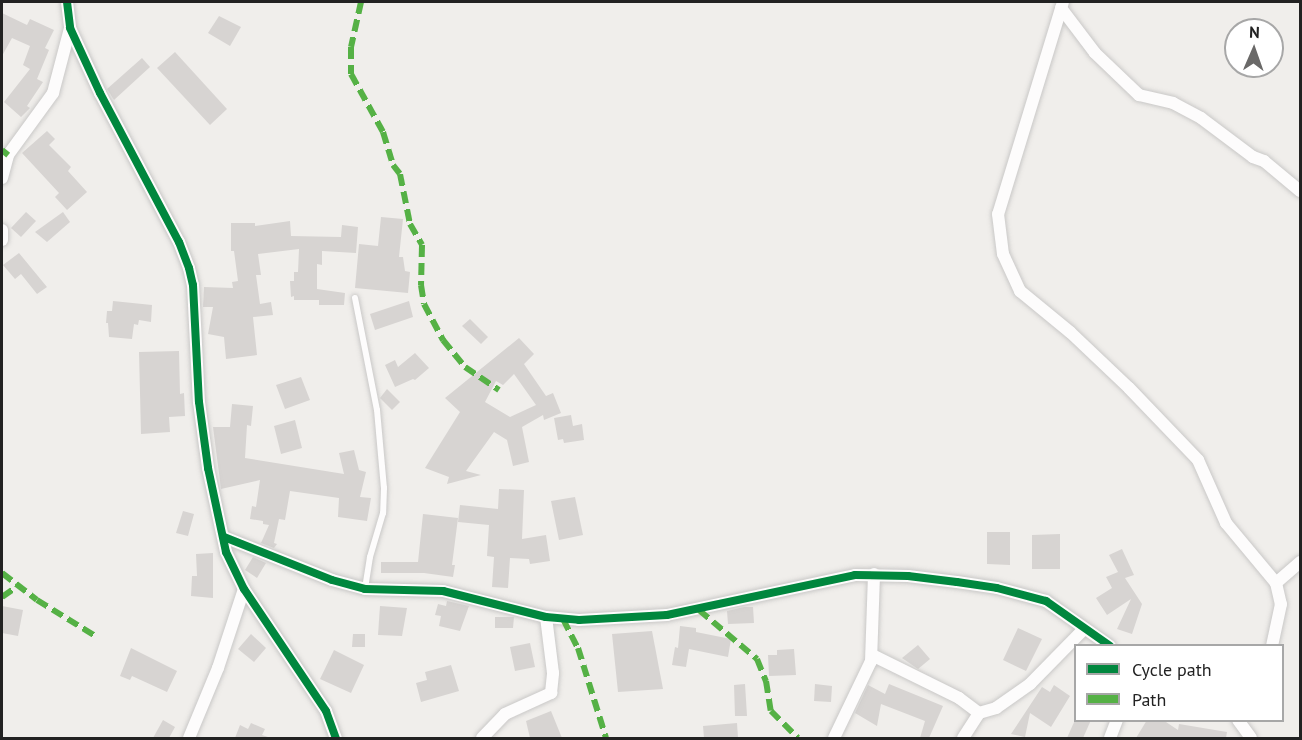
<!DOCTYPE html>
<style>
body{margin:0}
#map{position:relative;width:1302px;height:740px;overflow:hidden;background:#f0eeeb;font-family:"PT Sans",sans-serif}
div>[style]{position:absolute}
.building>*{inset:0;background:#d7d4d2}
.roads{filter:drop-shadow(0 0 2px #c9c8c7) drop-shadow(0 0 2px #c9c8c7)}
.service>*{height:6px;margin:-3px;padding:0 3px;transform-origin:3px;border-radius:3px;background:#fdfcfc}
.minor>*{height:12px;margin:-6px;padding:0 6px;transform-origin:6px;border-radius:6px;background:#fdfcfc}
.quiet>*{height:6px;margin-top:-3px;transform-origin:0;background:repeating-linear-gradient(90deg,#55b145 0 12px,transparent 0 18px)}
.cycleway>*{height:8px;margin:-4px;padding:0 4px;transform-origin:4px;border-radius:4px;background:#00873e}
span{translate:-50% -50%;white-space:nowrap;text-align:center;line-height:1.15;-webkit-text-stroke:6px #fff;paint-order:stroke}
.frame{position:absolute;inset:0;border:3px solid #222;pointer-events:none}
.legend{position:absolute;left:1074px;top:644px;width:210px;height:78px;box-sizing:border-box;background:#fff;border:2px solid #a7a7a7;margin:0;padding:8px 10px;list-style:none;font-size:18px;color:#222}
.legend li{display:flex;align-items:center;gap:12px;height:30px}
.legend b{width:30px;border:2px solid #a7a7a7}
.north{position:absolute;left:1224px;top:18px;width:60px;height:60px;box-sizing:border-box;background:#fff;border:2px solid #a7a7a7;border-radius:50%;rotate:2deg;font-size:16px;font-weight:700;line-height:24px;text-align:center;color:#222}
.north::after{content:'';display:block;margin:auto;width:21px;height:27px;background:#6a6968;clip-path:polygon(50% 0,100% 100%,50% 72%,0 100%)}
</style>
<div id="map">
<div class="building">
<i style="clip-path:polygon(2px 13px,27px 25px,30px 19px,54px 30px,45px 48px,49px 50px,37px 79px,43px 82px,27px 106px,30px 108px,21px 117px,4px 102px,30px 69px,23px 65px,30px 46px,12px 38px,2px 56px)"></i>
<i style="clip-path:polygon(219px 16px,241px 27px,230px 46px,208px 33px)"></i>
<i style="clip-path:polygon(175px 52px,227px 109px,210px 125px,157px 68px)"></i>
<i style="clip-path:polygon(142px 58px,150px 67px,114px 100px,107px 89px)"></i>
<i style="clip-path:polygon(47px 131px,55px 139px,49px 145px,71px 167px,68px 171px,87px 192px,67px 210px,55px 197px,59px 193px,22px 153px)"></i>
<i style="clip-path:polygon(26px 212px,36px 221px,21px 237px,11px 228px)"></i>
<i style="clip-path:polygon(63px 212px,70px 222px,47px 242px,35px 232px)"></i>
<i style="clip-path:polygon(381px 217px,403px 219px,399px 257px,403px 257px,405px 271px,410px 272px,408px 293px,355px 288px,359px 244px,378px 246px)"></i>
<i style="clip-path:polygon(290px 221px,291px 236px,341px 237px,342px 225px,358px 227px,356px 253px,322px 251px,322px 265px,317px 264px,317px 289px,345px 293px,344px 305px,319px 305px,319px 300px,294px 300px,294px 296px,291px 297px,290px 281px,294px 281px,294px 272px,298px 272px,299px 249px,258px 254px,261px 275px,256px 275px,260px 304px,271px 302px,273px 315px,253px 317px,257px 355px,226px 359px,224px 337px,208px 334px,213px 307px,203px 307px,204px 287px,233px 288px,232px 282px,238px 281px,234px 251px,231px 251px,231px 223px,255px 223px,255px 226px)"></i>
<i style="clip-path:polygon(19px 253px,47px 287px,37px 294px,21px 274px,15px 279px,3px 265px)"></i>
<i style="clip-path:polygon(113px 301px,152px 305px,151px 322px,139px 320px,138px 325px,134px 324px,132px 339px,109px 337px,108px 323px,106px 323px,107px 311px,112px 311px)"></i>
<i style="clip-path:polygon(409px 301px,413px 317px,375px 330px,370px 314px)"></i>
<i style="clip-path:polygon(470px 319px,488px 337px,481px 344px,462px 326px)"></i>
<i style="clip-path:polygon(evenodd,519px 338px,534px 354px,524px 364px,546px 396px,553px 393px,561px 413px,544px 420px,543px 415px,522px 427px,529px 462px,513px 466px,507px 440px,494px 432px,466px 471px,481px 475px,447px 484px,449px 477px,425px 468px,460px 412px,445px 398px,519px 338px,514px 374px,536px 405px,510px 417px,485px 402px,496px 381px,503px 385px,514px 374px)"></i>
<i style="clip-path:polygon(179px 351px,180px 394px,184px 393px,185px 416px,169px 417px,170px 432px,141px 434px,139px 352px)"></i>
<i style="clip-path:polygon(415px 353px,429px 368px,415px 380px,413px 379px,395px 387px,385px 365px,395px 360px,398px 367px)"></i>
<i style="clip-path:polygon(301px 377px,310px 400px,285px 409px,276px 385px)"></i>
<i style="clip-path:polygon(387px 389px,400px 402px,392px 410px,380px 398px)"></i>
<i style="clip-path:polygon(232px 404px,253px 406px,251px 426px,247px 425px,245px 458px,344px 474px,339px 453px,354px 450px,359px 470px,366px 472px,360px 497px,371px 498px,367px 521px,338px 517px,339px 498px,290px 491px,285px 520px,279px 519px,274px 543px,277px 544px,274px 548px,261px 543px,269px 525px,263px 524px,263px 521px,250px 519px,252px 506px,256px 507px,260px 480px,221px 489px,213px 427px,230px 427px)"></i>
<i style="clip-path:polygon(571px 415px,573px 426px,582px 424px,584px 440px,564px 443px,563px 439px,558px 440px,554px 418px)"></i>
<i style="clip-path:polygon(295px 420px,302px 448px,281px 454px,274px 426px)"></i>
<i style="clip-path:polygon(499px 489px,524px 490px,522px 539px,546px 535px,550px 561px,530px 564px,529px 559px,510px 558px,508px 588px,492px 587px,494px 557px,487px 556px,489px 525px,458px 522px,460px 505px,498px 509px)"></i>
<i style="clip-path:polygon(575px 497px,583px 535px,559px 540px,551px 501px)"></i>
<i style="clip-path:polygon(183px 511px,194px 514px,188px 536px,176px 533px)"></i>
<i style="clip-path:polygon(423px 514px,458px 518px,452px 565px,455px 565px,453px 577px,424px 573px,381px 573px,381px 562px,418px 562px)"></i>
<i style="clip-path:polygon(987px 532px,1010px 532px,1010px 565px,987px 564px)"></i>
<i style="clip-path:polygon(1060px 534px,1060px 569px,1032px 569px,1032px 535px)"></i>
<i style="clip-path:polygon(1122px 549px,1134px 575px,1125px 578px,1142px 604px,1132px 634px,1117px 629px,1131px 599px,1107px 615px,1096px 598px,1112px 588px,1106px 577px,1118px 572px,1109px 555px)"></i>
<i style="clip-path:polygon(213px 553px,213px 598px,191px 596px,192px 576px,197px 576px,196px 554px)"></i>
<i style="clip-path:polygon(253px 557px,266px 563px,257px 578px,245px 570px)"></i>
<i style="clip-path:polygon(447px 601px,469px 606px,460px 631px,439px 626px,441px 616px,435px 615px,438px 604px,446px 606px)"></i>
<i style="clip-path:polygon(2px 606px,23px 610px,18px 636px,2px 633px)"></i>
<i style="clip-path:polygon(380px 606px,407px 608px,402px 636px,378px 635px)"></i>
<i style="clip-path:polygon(744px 607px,753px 607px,754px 623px,728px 624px,727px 611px)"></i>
<i style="clip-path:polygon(495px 617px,514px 617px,513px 628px,495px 628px)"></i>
<i style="clip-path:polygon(680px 626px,696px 628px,696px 632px,731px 639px,728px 657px,689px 649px,686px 667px,672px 665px,675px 647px,678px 648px)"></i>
<i style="clip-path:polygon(1018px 628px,1042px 639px,1026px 671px,1003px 660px)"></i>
<i style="clip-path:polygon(652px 631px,663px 689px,618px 692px,612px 634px)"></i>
<i style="clip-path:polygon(251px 634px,266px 648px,254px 662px,238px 649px)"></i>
<i style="clip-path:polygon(353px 634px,365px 634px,365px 647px,352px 647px)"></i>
<i style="clip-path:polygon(530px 643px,535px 667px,515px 671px,510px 647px)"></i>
<i style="clip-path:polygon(918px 645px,930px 659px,918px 669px,902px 658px)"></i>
<i style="clip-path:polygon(131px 648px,177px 671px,167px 692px,132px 676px,130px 680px,120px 676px)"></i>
<i style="clip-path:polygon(794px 649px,796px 675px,769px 676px,768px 655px,777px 655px,777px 650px)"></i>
<i style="clip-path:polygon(334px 650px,364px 665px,351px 693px,320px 679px)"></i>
<i style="clip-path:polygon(451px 665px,459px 691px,421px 702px,416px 683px,427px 680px,425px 672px)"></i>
<i style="clip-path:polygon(745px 684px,747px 716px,735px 716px,734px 685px)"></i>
<i style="clip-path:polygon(815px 684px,832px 686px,831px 702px,814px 701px)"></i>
<i style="clip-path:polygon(889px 684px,943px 706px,929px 738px,920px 738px,925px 721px,881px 704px,877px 726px,855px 713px,868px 685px,885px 694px)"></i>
<i style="clip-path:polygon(1054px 685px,1070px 696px,1051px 727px,1030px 713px,1025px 737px,1011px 734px,1042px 687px,1050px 692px)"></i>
<i style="clip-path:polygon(551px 711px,562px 738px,530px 738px,526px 721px)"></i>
<i style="clip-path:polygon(163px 720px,175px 727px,169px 738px,153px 738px)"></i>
<i style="clip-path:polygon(1075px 720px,1091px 720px,1083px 738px,1067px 738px)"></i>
<i style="clip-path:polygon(1147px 720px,1163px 720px,1178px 730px,1179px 724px,1227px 732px,1226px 738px,1136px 738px)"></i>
<i style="clip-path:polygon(251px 723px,265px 729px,262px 735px,271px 738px,235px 738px,240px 725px,248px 729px)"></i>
<i style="clip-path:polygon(737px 723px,738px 738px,704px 738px,703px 726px)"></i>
</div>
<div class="roads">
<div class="service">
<i style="left:355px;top:298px;width:114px;rotate:78.9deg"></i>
<i style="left:377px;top:410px;width:78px;rotate:84.9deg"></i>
<i style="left:384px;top:488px;width:25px;rotate:92deg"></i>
<i style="left:383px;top:513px;width:46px;rotate:106.5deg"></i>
<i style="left:370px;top:557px;width:31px;rotate:99deg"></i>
</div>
<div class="minor">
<i style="left:67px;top:2px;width:26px;rotate:83deg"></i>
<i style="left:70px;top:28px;width:72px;rotate:65.2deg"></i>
<i style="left:100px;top:93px;width:169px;rotate:62.1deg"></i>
<i style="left:179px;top:242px;width:28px;rotate:69deg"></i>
<i style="left:189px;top:268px;width:17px;rotate:77deg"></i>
<i style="left:193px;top:285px;width:117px;rotate:87.1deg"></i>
<i style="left:199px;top:402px;width:67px;rotate:82.2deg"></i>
<i style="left:208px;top:468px;width:86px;rotate:77.9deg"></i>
<i style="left:226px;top:552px;width:41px;rotate:64.1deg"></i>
<i style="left:244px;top:589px;width:147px;rotate:56.1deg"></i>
<i style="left:326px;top:711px;width:29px;rotate:70deg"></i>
<i style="left:1063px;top:2px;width:222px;rotate:107deg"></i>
<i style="left:998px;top:214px;width:40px;rotate:82.9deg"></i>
<i style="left:1003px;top:254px;width:41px;rotate:65.3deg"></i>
<i style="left:1020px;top:291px;width:65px;rotate:39.4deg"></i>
<i style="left:1070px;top:332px;width:81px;rotate:43.5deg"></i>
<i style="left:1129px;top:388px;width:100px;rotate:46.2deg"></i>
<i style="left:1198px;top:460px;width:69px;rotate:66deg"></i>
<i style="left:1226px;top:523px;width:78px;rotate:50.2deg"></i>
<i style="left:1276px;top:583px;width:22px;rotate:77deg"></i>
<i style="left:1281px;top:604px;width:43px;rotate:102.1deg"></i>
<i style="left:1061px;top:8px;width:56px;rotate:52.9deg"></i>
<i style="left:1095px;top:53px;width:61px;rotate:43.7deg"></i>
<i style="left:1139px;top:95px;width:35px;rotate:13deg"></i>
<i style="left:1173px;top:103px;width:32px;rotate:28deg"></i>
<i style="left:1201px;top:118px;width:65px;rotate:36.9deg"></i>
<i style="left:1253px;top:157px;width:12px;rotate:20deg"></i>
<i style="left:1264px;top:161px;width:47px;rotate:39.8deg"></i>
<i style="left:2px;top:178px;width:24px;rotate:-75deg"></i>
<i style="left:8px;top:155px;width:77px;rotate:-54deg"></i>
<i style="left:53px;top:93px;width:67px;rotate:-75.3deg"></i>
<i style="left:2px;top:230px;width:10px;rotate:90deg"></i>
<i style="left:224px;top:537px;width:116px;rotate:21.7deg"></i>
<i style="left:332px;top:580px;width:34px;rotate:15deg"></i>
<i style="left:365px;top:589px;width:78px;rotate:1.5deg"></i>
<i style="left:443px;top:591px;width:106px;rotate:14.2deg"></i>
<i style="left:546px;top:617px;width:33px;rotate:5deg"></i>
<i style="left:579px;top:620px;width:88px;rotate:-3.3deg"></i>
<i style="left:667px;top:615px;width:192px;rotate:-12deg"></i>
<i style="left:855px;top:575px;width:53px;rotate:1.1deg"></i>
<i style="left:908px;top:576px;width:49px;rotate:7deg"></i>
<i style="left:957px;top:582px;width:40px;rotate:8.5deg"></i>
<i style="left:997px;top:588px;width:51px;rotate:14.9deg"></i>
<i style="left:1046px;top:601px;width:78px;rotate:35.1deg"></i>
<i style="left:1276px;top:583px;width:32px;rotate:-41deg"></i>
<i style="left:872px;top:655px;width:97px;rotate:26.3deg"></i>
<i style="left:959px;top:698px;width:25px;rotate:37deg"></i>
<i style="left:1238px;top:720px;width:22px;rotate:54deg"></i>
<i style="left:189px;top:738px;width:76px;rotate:-67.5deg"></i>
<i style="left:218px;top:668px;width:83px;rotate:-71.8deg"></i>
<i style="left:482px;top:738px;width:33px;rotate:-46deg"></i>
<i style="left:505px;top:714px;width:51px;rotate:-24.5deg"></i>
<i style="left:551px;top:693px;width:20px;rotate:-84deg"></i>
<i style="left:553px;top:673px;width:56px;rotate:-97.1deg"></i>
<i style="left:834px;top:738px;width:85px;rotate:-64.3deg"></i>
<i style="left:871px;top:661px;width:87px;rotate:-88deg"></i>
<i style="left:963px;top:738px;width:30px;rotate:-57deg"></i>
<i style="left:979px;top:713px;width:18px;rotate:-16deg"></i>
<i style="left:996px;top:708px;width:42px;rotate:-35.2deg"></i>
<i style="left:1030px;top:684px;width:77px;rotate:-45.5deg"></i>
<i style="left:1110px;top:738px;width:19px;rotate:-69deg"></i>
</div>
</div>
<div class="quiet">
<i style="left:361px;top:2px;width:46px;rotate:102.5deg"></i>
<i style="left:351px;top:47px;width:27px;rotate:90deg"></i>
<i style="left:351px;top:74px;width:66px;rotate:61.1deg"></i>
<i style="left:383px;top:132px;width:34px;rotate:73deg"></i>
<i style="left:393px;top:165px;width:11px;rotate:52deg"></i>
<i style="left:400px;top:174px;width:51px;rotate:78.7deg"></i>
<i style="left:410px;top:224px;width:24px;rotate:60deg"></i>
<i style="left:422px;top:245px;width:40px;rotate:91.4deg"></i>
<i style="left:421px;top:285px;width:19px;rotate:81deg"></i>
<i style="left:424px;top:304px;width:41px;rotate:62.2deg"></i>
<i style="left:443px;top:340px;width:35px;rotate:51deg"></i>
<i style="left:465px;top:367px;width:41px;rotate:34.1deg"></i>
<i style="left:2px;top:150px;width:8px;rotate:40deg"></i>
<i style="left:2px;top:573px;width:44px;rotate:37.6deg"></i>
<i style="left:37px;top:600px;width:70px;rotate:31.7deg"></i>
<i style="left:2px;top:597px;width:21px;rotate:-35deg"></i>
<i style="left:699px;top:610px;width:76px;rotate:40.2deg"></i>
<i style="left:757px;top:659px;width:24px;rotate:68deg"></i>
<i style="left:766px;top:681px;width:30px;rotate:81deg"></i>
<i style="left:771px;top:711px;width:38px;rotate:45deg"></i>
<i style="left:563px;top:619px;width:33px;rotate:63deg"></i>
<i style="left:578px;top:648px;width:94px;rotate:72.7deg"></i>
</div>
<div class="cycleway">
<i style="left:67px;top:2px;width:26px;rotate:83deg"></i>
<i style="left:70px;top:28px;width:72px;rotate:65.2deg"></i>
<i style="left:100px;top:93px;width:169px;rotate:62.1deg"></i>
<i style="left:179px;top:242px;width:28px;rotate:69deg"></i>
<i style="left:189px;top:268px;width:17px;rotate:77deg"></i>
<i style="left:193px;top:285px;width:117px;rotate:87.1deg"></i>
<i style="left:199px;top:402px;width:67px;rotate:82.2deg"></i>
<i style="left:208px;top:468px;width:86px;rotate:77.9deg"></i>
<i style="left:226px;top:552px;width:41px;rotate:64.1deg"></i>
<i style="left:244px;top:589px;width:147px;rotate:56.1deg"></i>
<i style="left:326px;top:711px;width:29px;rotate:70deg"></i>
<i style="left:224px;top:537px;width:116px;rotate:21.7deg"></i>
<i style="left:332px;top:580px;width:34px;rotate:15deg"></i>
<i style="left:365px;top:589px;width:78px;rotate:1.5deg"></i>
<i style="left:443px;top:591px;width:106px;rotate:14.2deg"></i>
<i style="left:546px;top:617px;width:33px;rotate:5deg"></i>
<i style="left:579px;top:620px;width:88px;rotate:-3.3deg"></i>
<i style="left:667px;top:615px;width:192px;rotate:-12deg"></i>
<i style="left:855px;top:575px;width:53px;rotate:1.1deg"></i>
<i style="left:908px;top:576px;width:49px;rotate:7deg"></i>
<i style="left:957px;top:582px;width:40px;rotate:8.5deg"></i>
<i style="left:997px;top:588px;width:51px;rotate:14.9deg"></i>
<i style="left:1046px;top:601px;width:78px;rotate:35.1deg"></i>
</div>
<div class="frame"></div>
<ul class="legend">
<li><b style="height:8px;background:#00873e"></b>Cycle path</li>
<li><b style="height:8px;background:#55b145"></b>Path</li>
</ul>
<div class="north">N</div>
</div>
